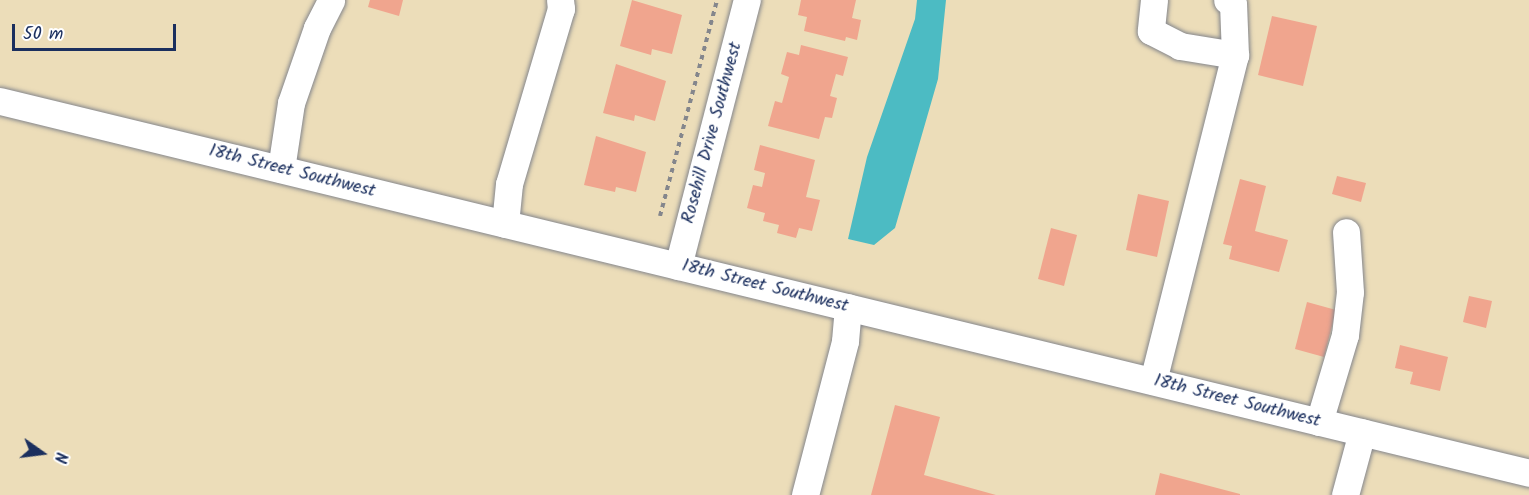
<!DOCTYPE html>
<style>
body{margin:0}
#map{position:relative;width:1529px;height:495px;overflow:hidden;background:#ecddb9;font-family:Kalam,sans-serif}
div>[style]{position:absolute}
.water>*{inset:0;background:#4cbbc3}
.building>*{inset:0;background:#f0a58e}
.path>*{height:4px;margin-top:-2px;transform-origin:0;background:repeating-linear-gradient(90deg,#84868c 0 4.5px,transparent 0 9px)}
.roads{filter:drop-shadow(0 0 2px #84868c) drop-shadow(0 0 2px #84868c)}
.minor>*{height:27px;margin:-13.5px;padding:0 13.5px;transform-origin:13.5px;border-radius:13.5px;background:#fff}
span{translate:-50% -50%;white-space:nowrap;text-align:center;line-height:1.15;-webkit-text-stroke:4.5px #fff;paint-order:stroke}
.street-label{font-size:18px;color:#1b2f5e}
.north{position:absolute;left:12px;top:423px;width:60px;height:60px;-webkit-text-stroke:4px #fff;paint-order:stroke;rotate:104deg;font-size:16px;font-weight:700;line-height:24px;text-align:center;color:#1b2f5e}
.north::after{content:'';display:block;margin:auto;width:21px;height:27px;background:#1b2f5e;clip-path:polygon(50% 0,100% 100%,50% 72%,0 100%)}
.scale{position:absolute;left:12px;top:24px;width:164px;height:27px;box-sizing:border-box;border:3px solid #1b2f5e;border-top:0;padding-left:8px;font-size:18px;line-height:21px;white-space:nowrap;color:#1b2f5e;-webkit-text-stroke:4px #fff;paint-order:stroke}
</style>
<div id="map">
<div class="water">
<i style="clip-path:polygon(917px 0,946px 0,938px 79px,895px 228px,874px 245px,848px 239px,867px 157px,915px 19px)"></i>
</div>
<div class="building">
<i style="clip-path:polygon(370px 0,403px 0,399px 16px,368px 7px)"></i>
<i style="clip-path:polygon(632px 0,682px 15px,672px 54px,652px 49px,651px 55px,620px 46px)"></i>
<i style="clip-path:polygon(801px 0,856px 0,852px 18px,861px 20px,857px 40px,846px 37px,845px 41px,804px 31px,807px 17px,798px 15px)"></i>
<i style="clip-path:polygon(1272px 16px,1317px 26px,1303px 86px,1258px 75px)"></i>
<i style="clip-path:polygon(801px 45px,848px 57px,843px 76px,836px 74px,830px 96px,837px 98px,832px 118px,825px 117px,819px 139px,768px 126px,775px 101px,782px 103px,789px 77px,781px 74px,787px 52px,799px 55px)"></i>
<i style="clip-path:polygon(616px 64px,666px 81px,655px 121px,635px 115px,634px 121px,603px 113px)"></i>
<i style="clip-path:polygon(596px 136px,646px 152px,636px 192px,616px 187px,615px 192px,584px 185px)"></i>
<i style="clip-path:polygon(760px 145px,815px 160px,806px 197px,820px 200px,812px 231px,799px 228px,796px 238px,777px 233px,779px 225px,763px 221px,765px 213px,747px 208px,753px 185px,762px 187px,765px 173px,754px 170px)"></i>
<i style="clip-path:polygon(1337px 176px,1366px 183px,1361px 202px,1332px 194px)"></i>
<i style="clip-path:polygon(1240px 179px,1266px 186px,1255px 231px,1288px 240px,1279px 272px,1229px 259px,1232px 246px,1223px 244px)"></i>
<i style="clip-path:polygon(1138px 194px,1169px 201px,1157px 257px,1126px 250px)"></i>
<i style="clip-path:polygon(1051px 228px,1077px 235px,1064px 286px,1038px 279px)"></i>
<i style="clip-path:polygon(1469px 296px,1492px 301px,1486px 328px,1463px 322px)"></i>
<i style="clip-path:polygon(1307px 302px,1336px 310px,1324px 357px,1295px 349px)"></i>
<i style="clip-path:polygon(1400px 345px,1448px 357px,1440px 391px,1410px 384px,1413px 372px,1395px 368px)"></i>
<i style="clip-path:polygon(895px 405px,940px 417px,924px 475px,996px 495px,871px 495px)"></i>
<i style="clip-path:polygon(1160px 473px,1240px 494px,1240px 495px,1155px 495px)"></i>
</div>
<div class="path">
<i style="left:660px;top:216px;width:223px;rotate:-75.2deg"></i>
</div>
<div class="roads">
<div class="minor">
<i style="left:1154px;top:0;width:31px;rotate:96deg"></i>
<i style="left:1151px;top:31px;width:33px;rotate:27deg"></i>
<i style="left:1180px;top:46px;width:56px;rotate:9.3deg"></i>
<i style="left:0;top:101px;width:1574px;rotate:13.67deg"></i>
<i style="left:281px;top:169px;width:67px;rotate:-81.4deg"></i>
<i style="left:291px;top:103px;width:79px;rotate:-70.9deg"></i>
<i style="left:317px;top:28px;width:31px;rotate:-63deg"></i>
<i style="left:505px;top:224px;width:40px;rotate:-84.3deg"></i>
<i style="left:509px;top:184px;width:183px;rotate:-73.5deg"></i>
<i style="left:561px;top:9px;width:9px;rotate:-96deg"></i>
<i style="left:678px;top:266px;width:275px;rotate:-75.5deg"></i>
<i style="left:1153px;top:381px;width:336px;rotate:-75.9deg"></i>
<i style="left:1235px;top:55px;width:51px;rotate:-92.2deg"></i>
<i style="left:1233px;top:4px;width:7px;rotate:-146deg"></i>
<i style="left:1319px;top:422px;width:91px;rotate:-73.4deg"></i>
<i style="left:1345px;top:335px;width:43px;rotate:-83.4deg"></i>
<i style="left:1350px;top:292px;width:60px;rotate:-93.8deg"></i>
<i style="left:805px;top:495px;width:159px;rotate:-75.4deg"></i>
<i style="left:845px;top:341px;width:34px;rotate:-85deg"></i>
<i style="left:1345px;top:495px;width:65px;rotate:-74.9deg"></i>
</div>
</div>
<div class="street-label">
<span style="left:713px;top:133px;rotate:-75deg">Rosehill Drive Southwest</span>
<span style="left:292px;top:172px;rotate:14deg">18th Street Southwest</span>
<span style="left:765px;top:287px;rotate:14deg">18th Street Southwest</span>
<span style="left:1237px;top:402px;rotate:14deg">18th Street Southwest</span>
</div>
<div class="north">N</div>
<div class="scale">50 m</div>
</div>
